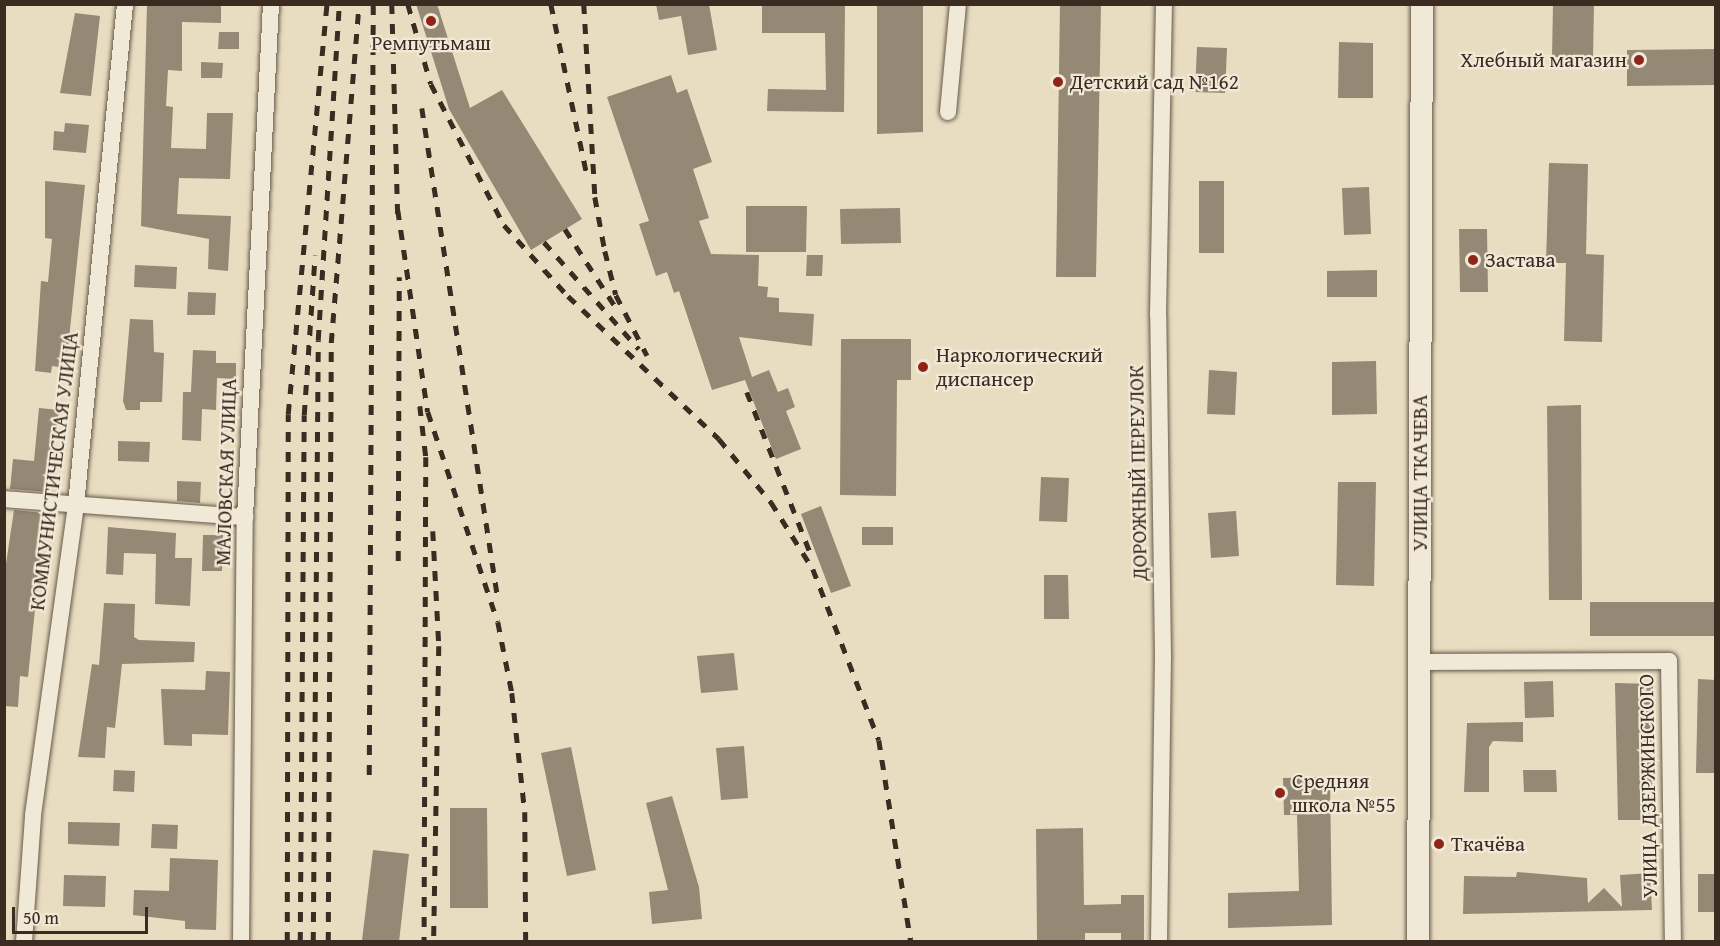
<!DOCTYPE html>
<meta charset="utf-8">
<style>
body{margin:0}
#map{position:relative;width:1720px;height:946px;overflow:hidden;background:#e9ddc1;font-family:"Gentium Book Plus",serif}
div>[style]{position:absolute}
.building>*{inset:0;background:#958874}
.roads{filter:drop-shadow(0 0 2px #665848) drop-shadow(0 0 2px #665848)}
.street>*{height:16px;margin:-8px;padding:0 8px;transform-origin:8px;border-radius:8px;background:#f1e9d7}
.secondary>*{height:22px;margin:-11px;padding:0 11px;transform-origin:11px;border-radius:11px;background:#f1e9d7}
.rail>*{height:4.5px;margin-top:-2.25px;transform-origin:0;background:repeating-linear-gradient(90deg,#3b2b20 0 10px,transparent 0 20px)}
.dots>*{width:16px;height:16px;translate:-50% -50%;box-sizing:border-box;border:3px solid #f1e9d7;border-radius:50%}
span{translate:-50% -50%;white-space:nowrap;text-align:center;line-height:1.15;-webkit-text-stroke:4.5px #f1e9d7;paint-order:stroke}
.poi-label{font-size:21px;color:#3b2b20}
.right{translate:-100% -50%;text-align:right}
.left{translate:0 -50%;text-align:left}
.street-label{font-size:21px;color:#3b2b20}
.frame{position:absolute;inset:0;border:6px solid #3b2b20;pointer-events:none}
.scale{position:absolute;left:12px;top:907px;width:136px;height:27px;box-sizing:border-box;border:3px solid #3b2b20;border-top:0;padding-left:8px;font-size:18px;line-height:21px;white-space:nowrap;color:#3b2b20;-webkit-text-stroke:4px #f1e9d7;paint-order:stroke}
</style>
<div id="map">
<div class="building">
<i style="clip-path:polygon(147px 4px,221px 4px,221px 23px,182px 22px,182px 71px,168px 70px,166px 106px,173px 107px,171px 148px,206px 149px,207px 113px,233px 113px,230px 179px,179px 178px,177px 214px,231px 216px,228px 271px,208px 269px,209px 239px,141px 226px)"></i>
<i style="clip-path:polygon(416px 4px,437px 4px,470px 108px,502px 90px,582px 219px,531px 250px,449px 109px)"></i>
<i style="clip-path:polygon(656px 4px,709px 4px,717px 50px,688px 55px,681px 16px,659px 20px)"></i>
<i style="clip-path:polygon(762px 4px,845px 6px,844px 112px,767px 111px,768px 89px,826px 90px,825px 33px,762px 33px)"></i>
<i style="clip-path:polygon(877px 4px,923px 4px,923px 132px,877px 134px)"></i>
<i style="clip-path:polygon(1060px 4px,1101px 4px,1096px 277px,1056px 277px)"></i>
<i style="clip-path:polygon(1553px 4px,1594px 4px,1593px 58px,1552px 57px)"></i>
<i style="clip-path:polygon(75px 13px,100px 16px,91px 96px,60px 93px)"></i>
<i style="clip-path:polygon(219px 32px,239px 32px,239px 49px,218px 49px)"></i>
<i style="clip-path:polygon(1339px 42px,1373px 43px,1373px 98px,1338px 98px)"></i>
<i style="clip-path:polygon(1197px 47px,1227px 48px,1225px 93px,1195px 92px)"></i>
<i style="clip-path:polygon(1716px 49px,1716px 85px,1627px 86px,1627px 50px)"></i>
<i style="clip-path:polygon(201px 62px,223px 63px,222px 78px,201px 78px)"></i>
<i style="clip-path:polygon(671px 75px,677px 93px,687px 89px,712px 162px,693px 169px,709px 218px,699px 221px,711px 254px,759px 255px,758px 286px,768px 287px,767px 297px,779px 298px,779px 312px,814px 314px,812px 346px,739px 337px,752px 377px,769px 370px,778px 392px,788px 388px,795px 407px,786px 411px,801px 449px,776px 459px,745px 380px,712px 390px,679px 291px,674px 293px,667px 272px,656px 276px,639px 224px,649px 221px,607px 97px)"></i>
<i style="clip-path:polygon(65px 123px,89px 125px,86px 153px,53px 150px,54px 131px,64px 132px)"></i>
<i style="clip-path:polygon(1549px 163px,1588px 164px,1586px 254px,1604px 255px,1602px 342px,1564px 341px,1566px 263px,1546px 263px)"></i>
<i style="clip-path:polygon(45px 181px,85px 185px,66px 368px,52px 366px,51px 373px,35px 371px,41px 281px,48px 282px,52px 239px,45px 238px)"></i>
<i style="clip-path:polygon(1199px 181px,1224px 181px,1224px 253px,1199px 253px)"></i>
<i style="clip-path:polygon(1369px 187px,1371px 234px,1344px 235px,1342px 188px)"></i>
<i style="clip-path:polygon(746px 206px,807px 206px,806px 252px,746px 252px)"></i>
<i style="clip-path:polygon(900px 208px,901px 243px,841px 244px,840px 209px)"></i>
<i style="clip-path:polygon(1459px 229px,1487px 229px,1488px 292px,1460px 292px)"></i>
<i style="clip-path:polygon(807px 255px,823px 255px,822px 276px,806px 276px)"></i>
<i style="clip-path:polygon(135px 265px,177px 267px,176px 289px,134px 287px)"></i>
<i style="clip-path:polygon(1377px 270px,1377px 297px,1327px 297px,1327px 271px)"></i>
<i style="clip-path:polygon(188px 292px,216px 293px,215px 315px,187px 315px)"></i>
<i style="clip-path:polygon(130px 319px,153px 320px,154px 352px,164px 353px,162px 402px,140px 402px,140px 410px,126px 410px,123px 401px)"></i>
<i style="clip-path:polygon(841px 339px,911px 339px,911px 380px,897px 380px,896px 496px,840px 495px)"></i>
<i style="clip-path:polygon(193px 350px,216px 351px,216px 363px,236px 363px,236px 379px,217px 378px,216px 410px,202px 409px,201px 441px,182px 440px,183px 392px,191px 392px)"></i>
<i style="clip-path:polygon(1376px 361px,1377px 414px,1332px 415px,1332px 362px)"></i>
<i style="clip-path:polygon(1209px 370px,1237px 372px,1235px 415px,1207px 414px)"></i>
<i style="clip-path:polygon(1581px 405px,1582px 600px,1549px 600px,1547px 406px)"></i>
<i style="clip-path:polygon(39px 408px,59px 410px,48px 492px,10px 489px,13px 459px,34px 461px)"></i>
<i style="clip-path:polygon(118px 441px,150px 442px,149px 462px,118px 461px)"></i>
<i style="clip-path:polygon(1041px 477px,1069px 478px,1067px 522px,1039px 521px)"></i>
<i style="clip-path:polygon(177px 481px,201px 482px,200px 503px,177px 501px)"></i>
<i style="clip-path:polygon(1338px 482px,1376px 482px,1374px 586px,1336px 585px)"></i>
<i style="clip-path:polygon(821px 506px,851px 586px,831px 593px,801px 514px)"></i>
<i style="clip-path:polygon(14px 510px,45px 513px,28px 677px,20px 676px,18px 707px,4px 706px,4px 577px)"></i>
<i style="clip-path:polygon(1236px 511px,1239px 556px,1211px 558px,1208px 513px)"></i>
<i style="clip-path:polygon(108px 527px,176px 533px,175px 558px,192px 558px,190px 606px,155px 604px,156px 554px,124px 553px,123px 575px,106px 574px)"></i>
<i style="clip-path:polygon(862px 527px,893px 527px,893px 545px,862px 545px)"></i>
<i style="clip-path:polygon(203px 535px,223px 535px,222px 571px,202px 571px)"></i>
<i style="clip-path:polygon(1044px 575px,1068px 575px,1069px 619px,1044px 619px)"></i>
<i style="clip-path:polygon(1590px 602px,1716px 602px,1716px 636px,1590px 636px)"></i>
<i style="clip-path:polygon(104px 603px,135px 604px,134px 637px,139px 640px,195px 642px,194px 662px,122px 664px,115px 728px,107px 727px,105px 758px,78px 757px,92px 664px,99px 665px)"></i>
<i style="clip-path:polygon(734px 653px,738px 690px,701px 693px,697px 656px)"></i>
<i style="clip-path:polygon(206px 671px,230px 672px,228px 735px,192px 734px,192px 746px,164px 745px,161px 689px,205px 690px)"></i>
<i style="clip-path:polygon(1698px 679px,1716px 680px,1716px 773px,1696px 773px)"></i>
<i style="clip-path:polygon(1553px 681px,1554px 717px,1525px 718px,1524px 682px)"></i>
<i style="clip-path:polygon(1615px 683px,1653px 684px,1652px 820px,1618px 820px)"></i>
<i style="clip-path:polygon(1523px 722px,1523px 742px,1493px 741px,1489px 747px,1489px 792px,1464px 792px,1467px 723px)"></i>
<i style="clip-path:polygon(744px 746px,748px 798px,721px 800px,716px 748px)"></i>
<i style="clip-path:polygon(571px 747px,596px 870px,567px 876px,541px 753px)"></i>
<i style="clip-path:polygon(114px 770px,135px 771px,134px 792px,113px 791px)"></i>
<i style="clip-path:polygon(1523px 770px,1556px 770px,1557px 792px,1524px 792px)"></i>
<i style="clip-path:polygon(1330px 777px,1332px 925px,1228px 928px,1228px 893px,1299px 891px,1297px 815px,1284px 815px,1283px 778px)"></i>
<i style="clip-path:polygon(672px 796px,699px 887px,702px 919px,652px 924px,649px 892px,668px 890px,646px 803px)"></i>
<i style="clip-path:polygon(450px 808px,487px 808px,488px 908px,450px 908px)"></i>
<i style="clip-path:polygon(68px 822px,120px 823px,119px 846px,68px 844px)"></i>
<i style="clip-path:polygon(152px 824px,178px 825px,177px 849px,151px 848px)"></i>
<i style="clip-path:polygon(1083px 828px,1084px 905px,1121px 904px,1121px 895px,1144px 895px,1144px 942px,1121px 942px,1121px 933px,1085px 933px,1085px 942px,1037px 942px,1036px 829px)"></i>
<i style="clip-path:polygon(373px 850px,409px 854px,399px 942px,362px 940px)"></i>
<i style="clip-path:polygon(170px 858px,218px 860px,216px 930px,185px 929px,185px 921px,133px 915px,134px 890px,169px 891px)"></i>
<i style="clip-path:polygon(1517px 872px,1587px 878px,1588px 903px,1604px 888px,1622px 907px,1620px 875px,1650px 873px,1652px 910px,1463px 914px,1464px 876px,1516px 877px)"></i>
<i style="clip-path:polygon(1698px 874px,1716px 874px,1716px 912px,1698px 912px)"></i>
<i style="clip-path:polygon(64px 875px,106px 876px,105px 907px,63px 906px)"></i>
</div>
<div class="roads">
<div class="street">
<i style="left:948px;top:112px;width:108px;rotate:-84.7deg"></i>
<i style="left:4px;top:499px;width:242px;rotate:4.3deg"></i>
<i style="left:1421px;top:662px;width:248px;rotate:-0.2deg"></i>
<i style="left:1669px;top:661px;width:281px;rotate:89.2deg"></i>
<i style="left:24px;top:942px;width:127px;rotate:-85.9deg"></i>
<i style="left:33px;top:815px;width:313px;rotate:-82.1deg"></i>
<i style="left:76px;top:505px;width:503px;rotate:-84.41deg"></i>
<i style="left:241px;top:942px;width:425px;rotate:-89.5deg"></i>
<i style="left:245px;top:517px;width:514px;rotate:-87.1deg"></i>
<i style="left:1159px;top:942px;width:285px;rotate:-89.2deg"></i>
<i style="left:1163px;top:657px;width:342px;rotate:-90.8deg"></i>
<i style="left:1158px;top:315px;width:311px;rotate:-88.9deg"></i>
</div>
<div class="secondary">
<i style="left:1418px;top:942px;width:938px;rotate:-89.76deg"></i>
</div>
</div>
<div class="rail">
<i style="left:392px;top:4px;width:213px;rotate:88.4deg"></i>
<i style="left:408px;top:4px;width:83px;rotate:74deg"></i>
<i style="left:431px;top:84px;width:159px;rotate:62.6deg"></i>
<i style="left:504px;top:225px;width:96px;rotate:48deg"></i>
<i style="left:568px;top:296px;width:208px;rotate:43.4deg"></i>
<i style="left:719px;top:439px;width:82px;rotate:50.5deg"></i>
<i style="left:771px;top:502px;width:79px;rotate:57.9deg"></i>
<i style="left:813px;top:569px;width:183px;rotate:68.9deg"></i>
<i style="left:879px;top:740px;width:205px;rotate:81deg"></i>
<i style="left:551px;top:4px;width:175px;rotate:78.1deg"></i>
<i style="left:584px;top:4px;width:193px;rotate:86.7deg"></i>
<i style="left:595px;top:197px;width:55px;rotate:79.5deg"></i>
<i style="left:605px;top:251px;width:45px;rotate:76deg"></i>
<i style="left:616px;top:295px;width:68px;rotate:62.7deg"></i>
<i style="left:422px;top:108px;width:496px;rotate:81.2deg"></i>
<i style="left:398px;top:210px;width:204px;rotate:81.6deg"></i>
<i style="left:428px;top:412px;width:221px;rotate:71.6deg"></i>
<i style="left:498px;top:622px;width:72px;rotate:78.8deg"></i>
<i style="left:512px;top:693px;width:120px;rotate:83.8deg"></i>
<i style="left:525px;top:812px;width:130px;rotate:89.6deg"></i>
<i style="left:565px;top:229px;width:92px;rotate:57deg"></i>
<i style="left:544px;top:242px;width:143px;rotate:48.4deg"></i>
<i style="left:747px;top:392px;width:172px;rotate:68.5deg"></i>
<i style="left:420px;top:406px;width:51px;rotate:83.3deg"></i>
<i style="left:426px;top:457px;width:485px;rotate:90.2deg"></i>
<i style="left:433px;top:531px;width:115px;rotate:87deg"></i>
<i style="left:439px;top:646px;width:296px;rotate:91deg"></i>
<i style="left:398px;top:561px;width:284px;rotate:-89.8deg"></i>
<i style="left:369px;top:775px;width:771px;rotate:-89.7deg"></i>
<i style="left:287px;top:942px;width:528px;rotate:-89.89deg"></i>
<i style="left:288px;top:414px;width:412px;rotate:-84.6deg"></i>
<i style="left:300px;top:942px;width:527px;rotate:-89.57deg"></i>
<i style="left:304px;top:415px;width:160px;rotate:-86.1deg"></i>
<i style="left:313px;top:942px;width:602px;rotate:-89.52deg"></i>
<i style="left:318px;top:340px;width:337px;rotate:-86.4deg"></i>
<i style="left:328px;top:942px;width:599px;rotate:-89.71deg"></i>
<i style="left:331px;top:343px;width:340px;rotate:-85.3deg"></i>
</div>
<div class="dots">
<i style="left:431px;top:21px;background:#8f2418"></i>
<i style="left:1639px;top:60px;background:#8f2418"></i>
<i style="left:1058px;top:82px;background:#8f2418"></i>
<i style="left:1473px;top:260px;background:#8f2418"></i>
<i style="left:923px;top:367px;background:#8f2418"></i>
<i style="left:1280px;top:793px;background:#8f2418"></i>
<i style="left:1439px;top:844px;background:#8f2418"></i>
</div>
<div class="poi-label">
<span style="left:431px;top:43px">Ремпутьмаш</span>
<span class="right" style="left:1627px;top:60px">Хлебный магазин</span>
<span class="left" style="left:1070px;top:82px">Детский сад №162</span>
<span class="left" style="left:1485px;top:260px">Застава</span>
<span class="left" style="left:936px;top:367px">Наркологический<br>диспансер</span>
<span class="left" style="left:1292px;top:793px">Средняя<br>школа №55</span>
<span class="left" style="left:1451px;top:844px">Ткачёва</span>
</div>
<div class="street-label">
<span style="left:54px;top:471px;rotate:-83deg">КОММУНИСТИЧЕСКАЯ УЛИЦА</span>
<span style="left:226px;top:472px;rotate:-88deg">МАЛОВСКАЯ УЛИЦА</span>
<span style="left:1138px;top:473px;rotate:-91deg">ДОРОЖНЫЙ ПЕРЕУЛОК</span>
<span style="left:1420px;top:473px;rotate:-90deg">УЛИЦА ТКАЧЕВА</span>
<span style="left:1648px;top:786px;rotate:-91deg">УЛИЦА ДЗЕРЖИНСКОГО</span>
</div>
<div class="frame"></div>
<div class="scale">50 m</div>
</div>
